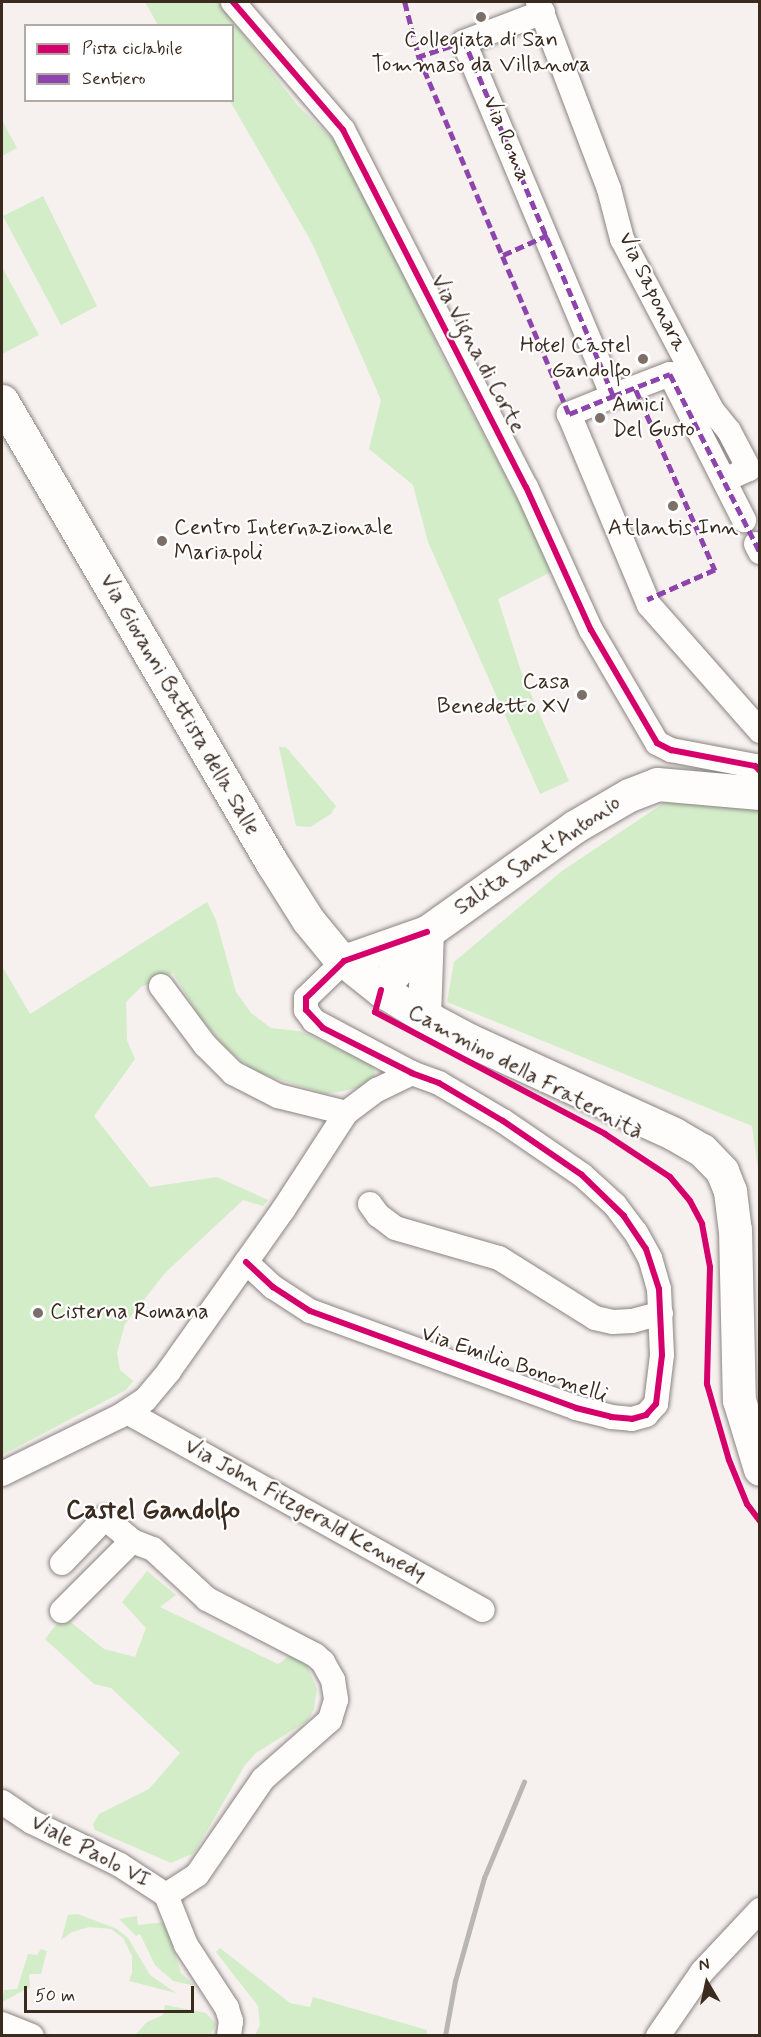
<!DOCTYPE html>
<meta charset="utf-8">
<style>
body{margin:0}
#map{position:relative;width:761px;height:2037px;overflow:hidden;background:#f6f0ee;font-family:Mynerve,sans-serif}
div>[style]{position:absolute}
.green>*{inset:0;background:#d3edc9}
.roads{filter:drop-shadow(0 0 2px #8a8481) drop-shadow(0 0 2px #8a8481)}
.street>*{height:24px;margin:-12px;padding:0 12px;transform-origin:12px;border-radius:12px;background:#fefdfc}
.secondary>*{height:33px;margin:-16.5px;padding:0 16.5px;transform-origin:16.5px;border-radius:16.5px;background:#fefdfc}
.rail>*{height:4.5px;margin:-2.25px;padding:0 2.25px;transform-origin:2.25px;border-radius:2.25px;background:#b8b5b3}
.quiet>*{height:4.5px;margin-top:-2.25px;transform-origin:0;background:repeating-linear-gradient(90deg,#8e44ad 0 9px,transparent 0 13.5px)}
.cycleway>*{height:6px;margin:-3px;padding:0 3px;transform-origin:3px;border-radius:3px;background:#d6006c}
.dots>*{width:16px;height:16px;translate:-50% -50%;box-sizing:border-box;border:3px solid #fff;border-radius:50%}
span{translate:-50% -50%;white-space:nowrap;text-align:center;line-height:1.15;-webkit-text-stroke:4.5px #fff;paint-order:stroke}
.poi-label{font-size:22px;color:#3b2a1e}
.right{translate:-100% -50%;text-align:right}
.left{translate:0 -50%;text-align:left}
.street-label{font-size:22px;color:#3b2a1e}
.quarter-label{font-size:26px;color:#3b2a1e;font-weight:700}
.frame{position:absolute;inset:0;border:3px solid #3b2a1e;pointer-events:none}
.legend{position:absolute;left:24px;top:24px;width:210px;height:78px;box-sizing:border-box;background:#fff;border:2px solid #b1aaa5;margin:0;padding:8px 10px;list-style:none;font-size:18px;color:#3b2a1e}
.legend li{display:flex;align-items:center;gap:12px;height:30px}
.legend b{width:30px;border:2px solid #b1aaa5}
.north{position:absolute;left:677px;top:1953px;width:60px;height:60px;-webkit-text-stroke:4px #fff;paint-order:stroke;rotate:351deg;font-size:16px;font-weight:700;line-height:24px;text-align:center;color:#3b2a1e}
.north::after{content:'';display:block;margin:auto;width:21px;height:27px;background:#3b2a1e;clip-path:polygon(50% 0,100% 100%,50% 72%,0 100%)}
.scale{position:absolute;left:24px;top:1986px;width:170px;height:27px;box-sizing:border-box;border:3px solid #3b2a1e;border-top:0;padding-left:8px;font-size:18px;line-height:21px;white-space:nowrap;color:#3b2a1e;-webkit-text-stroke:4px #fff;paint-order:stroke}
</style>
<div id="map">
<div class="green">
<i style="clip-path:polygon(145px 2px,218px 2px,298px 106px,339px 145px,405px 275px,440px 352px,555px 570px,498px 599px,521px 671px,569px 781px,540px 794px,428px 542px,413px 485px,369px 449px,381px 400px,312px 243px,230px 101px,232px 100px,232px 26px,158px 25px)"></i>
<i style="clip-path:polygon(2px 120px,17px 148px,2px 156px)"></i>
<i style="clip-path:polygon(43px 196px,97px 306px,61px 325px,3px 216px)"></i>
<i style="clip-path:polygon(2px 267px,39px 335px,2px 354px,2px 266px)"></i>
<i style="clip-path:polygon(279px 747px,286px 747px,336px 806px,331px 814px,310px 827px,296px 826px)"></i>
<i style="clip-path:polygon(673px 797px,759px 804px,759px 1176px,752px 1126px,447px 1002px,454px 962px,562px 871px)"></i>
<i style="clip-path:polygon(207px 902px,216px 920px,236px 992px,251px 1013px,271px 1028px,299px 1031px,371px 1063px,375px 1072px,374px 1078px,370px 1084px,354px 1089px,326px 1094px,255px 1072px,225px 1047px,199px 1016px,173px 973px,141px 987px,126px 1002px,127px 1040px,135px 1059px,94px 1116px,150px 1187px,217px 1177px,268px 1200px,263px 1206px,243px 1200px,165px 1273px,125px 1324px,117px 1353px,120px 1370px,133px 1381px,126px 1390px,2px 1455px,2px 966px,30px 1014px)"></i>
<i style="clip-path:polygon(147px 1571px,176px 1595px,160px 1607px,278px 1664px,293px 1653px,307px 1666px,317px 1689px,314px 1709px,307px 1721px,256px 1753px,245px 1765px,194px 1853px,171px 1863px,95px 1830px,93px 1824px,99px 1814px,149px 1789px,180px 1753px,111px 1688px,94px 1684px,45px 1639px,63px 1616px,104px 1649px,135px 1657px,146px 1628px,122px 1602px)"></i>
<i style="clip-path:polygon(78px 1914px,117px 1929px,128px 1938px,150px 1975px,176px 1993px,129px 1981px,132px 1973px,132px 1956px,123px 1938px,111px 1929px,89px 1927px,72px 1932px,61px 1940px,68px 1915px)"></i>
<i style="clip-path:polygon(137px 1916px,138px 1925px,165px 1922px,181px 1973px,195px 1986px,173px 1981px,155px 1965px,140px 1934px,136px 1936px,119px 1919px)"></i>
<i style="clip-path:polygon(220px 1948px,290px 2003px,310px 2007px,313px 1997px,427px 2030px,427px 2035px,255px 2035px,260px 2025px,258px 2006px,216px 1952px)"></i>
<i style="clip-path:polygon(41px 1949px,47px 1951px,41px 1974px,29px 1974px,30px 1987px,2px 2002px,4px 1990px,17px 1989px,28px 1954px,37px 1955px)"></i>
<i style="clip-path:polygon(165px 2005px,206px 2013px,216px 2024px,210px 2035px,135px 2035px,147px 2022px,163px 2015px)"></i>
</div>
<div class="roads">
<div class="street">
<i style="left:233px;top:2px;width:169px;rotate:49.3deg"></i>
<i style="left:343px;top:130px;width:401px;rotate:62.9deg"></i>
<i style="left:526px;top:487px;width:157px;rotate:65.6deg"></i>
<i style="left:591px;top:630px;width:131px;rotate:59.7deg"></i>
<i style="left:657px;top:743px;width:16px;rotate:27deg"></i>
<i style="left:671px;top:750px;width:86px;rotate:10.8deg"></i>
<i style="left:755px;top:766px;width:7px;rotate:45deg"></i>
<i style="left:538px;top:2px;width:200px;rotate:69.2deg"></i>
<i style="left:609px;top:189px;width:52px;rotate:75.4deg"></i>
<i style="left:622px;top:239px;width:193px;rotate:62.2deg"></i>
<i style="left:712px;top:410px;width:27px;rotate:51deg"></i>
<i style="left:729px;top:431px;width:43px;rotate:62.2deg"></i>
<i style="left:749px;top:469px;width:27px;rotate:156deg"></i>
<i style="left:543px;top:12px;width:85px;rotate:159.2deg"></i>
<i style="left:464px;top:42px;width:384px;rotate:67.2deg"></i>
<i style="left:613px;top:396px;width:48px;rotate:157.8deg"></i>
<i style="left:569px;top:414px;width:207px;rotate:67.3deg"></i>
<i style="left:649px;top:605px;width:168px;rotate:48.6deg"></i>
<i style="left:613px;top:396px;width:61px;rotate:-21.1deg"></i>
<i style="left:670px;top:374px;width:164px;rotate:63.1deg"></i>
<i style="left:756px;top:544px;width:9px;rotate:63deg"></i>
<i style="left:161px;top:986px;width:74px;rotate:53.3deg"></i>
<i style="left:205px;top:1045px;width:40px;rotate:45deg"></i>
<i style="left:233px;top:1073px;width:51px;rotate:27.1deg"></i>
<i style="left:278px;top:1096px;width:70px;rotate:14deg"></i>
<i style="left:370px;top:1204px;width:14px;rotate:54deg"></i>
<i style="left:378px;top:1215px;width:21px;rotate:37deg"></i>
<i style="left:395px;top:1228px;width:108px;rotate:16.1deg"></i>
<i style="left:499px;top:1258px;width:113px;rotate:32deg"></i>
<i style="left:595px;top:1318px;width:18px;rotate:13deg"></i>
<i style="left:613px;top:1322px;width:19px;rotate:-3deg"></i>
<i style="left:632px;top:1321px;width:30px;rotate:-15deg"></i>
<i style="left:246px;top:1262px;width:37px;rotate:43deg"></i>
<i style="left:273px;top:1287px;width:44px;rotate:33deg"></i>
<i style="left:310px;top:1311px;width:283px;rotate:20deg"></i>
<i style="left:576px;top:1408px;width:36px;rotate:14deg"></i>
<i style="left:611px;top:1417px;width:21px;rotate:5deg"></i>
<i style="left:632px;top:1419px;width:15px;rotate:-16deg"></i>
<i style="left:646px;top:1415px;width:15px;rotate:-48deg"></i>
<i style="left:656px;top:1404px;width:49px;rotate:-83deg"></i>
<i style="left:662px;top:1355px;width:66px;rotate:-92.6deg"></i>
<i style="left:659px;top:1289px;width:32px;rotate:-106deg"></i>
<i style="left:650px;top:1258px;width:29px;rotate:-119deg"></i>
<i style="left:636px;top:1233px;width:35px;rotate:-127deg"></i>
<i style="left:615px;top:1205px;width:45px;rotate:-137.7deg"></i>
<i style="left:582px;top:1175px;width:96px;rotate:-145.6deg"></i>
<i style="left:503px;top:1121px;width:74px;rotate:-149.3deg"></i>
<i style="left:439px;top:1083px;width:29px;rotate:-160deg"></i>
<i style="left:412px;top:1073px;width:111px;rotate:-152deg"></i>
<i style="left:314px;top:1021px;width:14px;rotate:-126deg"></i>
<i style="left:306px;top:1010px;width:12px;rotate:-90deg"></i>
<i style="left:306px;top:998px;width:53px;rotate:-44.2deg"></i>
<i style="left:127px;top:1412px;width:407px;rotate:29.1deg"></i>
<i style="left:2px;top:1474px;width:131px;rotate:-26.2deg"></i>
<i style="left:120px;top:1416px;width:30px;rotate:-33deg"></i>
<i style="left:145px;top:1400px;width:38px;rotate:-50deg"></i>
<i style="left:169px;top:1371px;width:197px;rotate:-54.7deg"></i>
<i style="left:283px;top:1210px;width:116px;rotate:-57deg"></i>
<i style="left:346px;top:1113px;width:39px;rotate:-37deg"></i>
<i style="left:377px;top:1090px;width:39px;rotate:-26deg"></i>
<i style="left:62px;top:1563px;width:62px;rotate:-46.3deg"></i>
<i style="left:105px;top:1518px;width:35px;rotate:40deg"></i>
<i style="left:132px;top:1541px;width:22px;rotate:21deg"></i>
<i style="left:153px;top:1549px;width:74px;rotate:42.8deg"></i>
<i style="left:207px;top:1599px;width:122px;rotate:27.4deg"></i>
<i style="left:315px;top:1655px;width:11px;rotate:41deg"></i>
<i style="left:323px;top:1662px;width:21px;rotate:61deg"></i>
<i style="left:333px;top:1680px;width:20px;rotate:81deg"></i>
<i style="left:336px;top:1700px;width:21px;rotate:107deg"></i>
<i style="left:330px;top:1720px;width:89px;rotate:138.6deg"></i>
<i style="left:263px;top:1779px;width:116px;rotate:124.5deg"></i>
<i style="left:197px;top:1875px;width:37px;rotate:147deg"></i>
<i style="left:62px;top:1611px;width:99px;rotate:-45deg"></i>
<i style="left:2px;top:1802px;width:36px;rotate:34deg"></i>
<i style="left:32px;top:1822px;width:98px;rotate:26deg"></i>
<i style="left:120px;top:1865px;width:55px;rotate:33.1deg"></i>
<i style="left:166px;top:1895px;width:54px;rotate:68.2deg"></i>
<i style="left:186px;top:1945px;width:75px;rotate:56.9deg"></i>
<i style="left:227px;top:2008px;width:14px;rotate:73deg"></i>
<i style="left:231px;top:2021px;width:15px;rotate:98deg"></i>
<i style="left:2px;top:2024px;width:32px;rotate:22deg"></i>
<i style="left:658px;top:2036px;width:78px;rotate:-55.5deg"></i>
<i style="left:702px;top:1972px;width:85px;rotate:-46.9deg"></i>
</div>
<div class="secondary">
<i style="left:2px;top:401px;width:535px;rotate:59.7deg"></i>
<i style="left:272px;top:863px;width:67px;rotate:57.7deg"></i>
<i style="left:308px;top:920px;width:44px;rotate:50.5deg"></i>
<i style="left:336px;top:954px;width:58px;rotate:38.7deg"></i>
<i style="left:381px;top:990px;width:50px;rotate:31.2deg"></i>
<i style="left:424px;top:1016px;width:51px;rotate:28.1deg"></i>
<i style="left:469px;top:1040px;width:226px;rotate:24.6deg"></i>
<i style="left:674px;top:1134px;width:32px;rotate:30deg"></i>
<i style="left:702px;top:1150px;width:29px;rotate:46deg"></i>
<i style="left:722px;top:1171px;width:22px;rotate:68deg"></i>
<i style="left:730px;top:1191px;width:38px;rotate:83deg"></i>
<i style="left:735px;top:1229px;width:171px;rotate:88.7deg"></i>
<i style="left:739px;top:1400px;width:72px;rotate:73.1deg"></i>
<i style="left:344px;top:961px;width:88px;rotate:-19.3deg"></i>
<i style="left:381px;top:990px;width:74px;rotate:-51.6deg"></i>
<i style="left:427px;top:932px;width:181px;rotate:-35.5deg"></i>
<i style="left:574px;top:827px;width:64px;rotate:-30.2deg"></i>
<i style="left:629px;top:795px;width:30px;rotate:-21deg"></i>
<i style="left:657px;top:784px;width:103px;rotate:5deg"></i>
<i style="left:424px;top:1016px;width:84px;rotate:-88deg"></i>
</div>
</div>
<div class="rail">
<i style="left:445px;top:2036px;width:56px;rotate:-79.7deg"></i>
<i style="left:455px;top:1981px;width:107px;rotate:-74.3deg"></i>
<i style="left:484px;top:1878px;width:104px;rotate:-67.4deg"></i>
</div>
<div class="quiet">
<i style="left:405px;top:2px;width:57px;rotate:75.7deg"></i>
<i style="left:419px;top:57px;width:387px;rotate:67.2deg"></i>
<i style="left:569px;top:414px;width:48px;rotate:-22.2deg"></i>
<i style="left:613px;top:396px;width:384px;rotate:-112.8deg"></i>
<i style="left:464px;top:42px;width:47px;rotate:161.6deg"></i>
<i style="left:503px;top:255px;width:49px;rotate:-24deg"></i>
<i style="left:636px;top:390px;width:197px;rotate:66.3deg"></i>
<i style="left:715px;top:570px;width:74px;rotate:156.2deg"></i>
<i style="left:613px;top:396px;width:61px;rotate:-21.1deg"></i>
<i style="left:670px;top:374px;width:199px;rotate:63.2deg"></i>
</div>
<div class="cycleway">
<i style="left:233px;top:2px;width:169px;rotate:49.3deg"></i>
<i style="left:343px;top:130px;width:401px;rotate:62.9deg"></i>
<i style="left:526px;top:487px;width:157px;rotate:65.6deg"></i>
<i style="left:591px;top:630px;width:131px;rotate:59.7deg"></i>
<i style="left:657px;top:743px;width:16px;rotate:27deg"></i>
<i style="left:671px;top:750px;width:86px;rotate:10.8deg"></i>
<i style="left:755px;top:766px;width:7px;rotate:45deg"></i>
<i style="left:381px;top:990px;width:23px;rotate:105deg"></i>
<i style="left:375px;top:1012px;width:260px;rotate:27.9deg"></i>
<i style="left:605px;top:1134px;width:78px;rotate:33.5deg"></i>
<i style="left:670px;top:1177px;width:31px;rotate:50deg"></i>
<i style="left:690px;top:1201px;width:26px;rotate:62deg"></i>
<i style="left:702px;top:1224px;width:44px;rotate:79.5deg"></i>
<i style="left:710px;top:1267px;width:117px;rotate:91.5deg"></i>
<i style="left:707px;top:1384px;width:79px;rotate:73.9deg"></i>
<i style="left:729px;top:1460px;width:48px;rotate:67.8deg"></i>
<i style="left:747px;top:1504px;width:21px;rotate:53deg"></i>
<i style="left:246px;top:1262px;width:37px;rotate:43deg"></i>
<i style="left:273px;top:1287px;width:44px;rotate:33deg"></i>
<i style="left:310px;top:1311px;width:283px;rotate:20deg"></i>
<i style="left:576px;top:1408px;width:36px;rotate:14deg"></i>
<i style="left:611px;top:1417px;width:21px;rotate:5deg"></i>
<i style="left:632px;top:1419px;width:15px;rotate:-16deg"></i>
<i style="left:646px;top:1415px;width:15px;rotate:-48deg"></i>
<i style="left:656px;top:1404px;width:49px;rotate:-83deg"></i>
<i style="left:662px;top:1355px;width:66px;rotate:-92.6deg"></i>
<i style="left:659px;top:1289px;width:42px;rotate:-108deg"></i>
<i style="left:646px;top:1249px;width:40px;rotate:-124deg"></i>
<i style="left:624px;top:1216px;width:59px;rotate:-135.7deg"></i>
<i style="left:582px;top:1175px;width:96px;rotate:-145.6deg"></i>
<i style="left:503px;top:1121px;width:74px;rotate:-149.3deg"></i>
<i style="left:439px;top:1083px;width:29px;rotate:-160deg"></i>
<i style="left:412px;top:1073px;width:100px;rotate:-153.2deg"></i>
<i style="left:323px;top:1028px;width:25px;rotate:-133deg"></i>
<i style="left:306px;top:1010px;width:12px;rotate:-90deg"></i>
<i style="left:306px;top:998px;width:53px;rotate:-44.2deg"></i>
<i style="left:344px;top:961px;width:88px;rotate:-19.3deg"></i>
</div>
<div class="dots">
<i style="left:481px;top:17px;background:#7c6f67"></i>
<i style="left:643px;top:359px;background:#7c6f67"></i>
<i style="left:600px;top:418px;background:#7c6f67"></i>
<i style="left:673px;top:506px;background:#7c6f67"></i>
<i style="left:162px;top:541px;background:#7c6f67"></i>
<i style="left:582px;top:695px;background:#7c6f67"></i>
<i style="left:38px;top:1313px;background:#7c6f67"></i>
</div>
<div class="poi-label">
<span style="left:481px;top:53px">Collegiata di San<br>Tommaso da Villanova</span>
<span class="right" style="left:631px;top:359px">Hotel Castel<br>Gandolfo</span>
<span class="left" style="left:612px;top:418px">Amici<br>Del Gusto</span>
<span class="left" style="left:174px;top:541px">Centro Internazionale<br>Mariapoli</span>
<span style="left:673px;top:529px">Atlantis Inn</span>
<span class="right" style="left:570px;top:695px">Casa<br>Benedetto XV</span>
<span class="left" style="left:50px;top:1313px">Cisterna Romana</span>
</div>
<div class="street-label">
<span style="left:506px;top:139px;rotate:67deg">Via Roma</span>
<span style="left:652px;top:292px;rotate:64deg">Via Saponara</span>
<span style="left:477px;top:354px;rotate:62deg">Via Vigna di Corte</span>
<span style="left:179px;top:705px;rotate:60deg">Via Giovanni Battista della Salle</span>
<span style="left:538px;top:856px;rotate:-34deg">Salita Sant'Antonio</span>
<span style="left:525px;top:1073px;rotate:28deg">Cammino della Fraternità</span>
<span style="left:514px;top:1365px;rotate:19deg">Via Emilio Bonomelli</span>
<span style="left:305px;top:1511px;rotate:29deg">Via John Fitzgerald Kennedy</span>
<span style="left:90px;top:1852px;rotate:28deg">Viale Paolo VI</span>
</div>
<div class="quarter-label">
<span style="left:153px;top:1512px">Castel Gandolfo</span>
</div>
<div class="frame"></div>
<ul class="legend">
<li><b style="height:8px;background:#d6006c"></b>Pista ciclabile</li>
<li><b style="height:8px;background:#8e44ad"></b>Sentiero</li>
</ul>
<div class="north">N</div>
<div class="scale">50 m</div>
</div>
